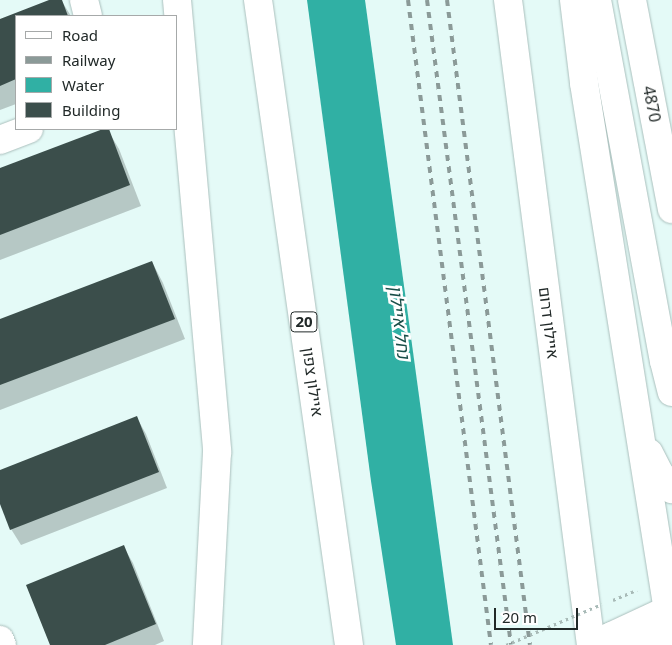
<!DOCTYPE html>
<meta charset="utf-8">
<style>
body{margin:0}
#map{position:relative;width:672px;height:645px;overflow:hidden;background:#e4faf7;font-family:"Noto Sans",Heebo,sans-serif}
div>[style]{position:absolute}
.water>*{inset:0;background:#30b0a4}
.shadow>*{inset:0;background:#0003}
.building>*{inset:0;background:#3b4e4b}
.path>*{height:3px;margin-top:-1.5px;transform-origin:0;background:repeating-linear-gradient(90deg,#a8bab7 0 2.5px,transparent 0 6.5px)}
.roads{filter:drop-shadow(0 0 1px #aabfbc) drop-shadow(0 0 1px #aabfbc)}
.street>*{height:28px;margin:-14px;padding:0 14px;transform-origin:14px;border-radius:14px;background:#fff}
.secondary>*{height:28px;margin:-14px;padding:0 14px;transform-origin:14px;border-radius:14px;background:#fff}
.highway>*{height:28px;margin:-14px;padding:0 14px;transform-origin:14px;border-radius:14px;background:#fff}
.rail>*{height:4px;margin-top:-2px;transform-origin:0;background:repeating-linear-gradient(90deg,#8b9a98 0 6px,transparent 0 12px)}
.path-bridge>*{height:3px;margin-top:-1.5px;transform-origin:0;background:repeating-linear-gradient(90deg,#a8bab7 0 2.5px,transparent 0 6.5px)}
span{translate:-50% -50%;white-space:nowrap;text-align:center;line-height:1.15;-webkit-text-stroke:5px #fff;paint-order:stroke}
.shield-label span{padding:1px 4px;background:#fff;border:1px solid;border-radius:4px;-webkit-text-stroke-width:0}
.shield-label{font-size:15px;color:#212928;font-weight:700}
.street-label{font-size:16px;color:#212928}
.water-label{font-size:18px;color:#194e48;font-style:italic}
.legend{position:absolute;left:15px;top:15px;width:162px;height:115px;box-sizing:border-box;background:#fff;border:1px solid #a6a9a9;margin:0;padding:6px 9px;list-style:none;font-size:15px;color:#212928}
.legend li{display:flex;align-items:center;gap:10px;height:25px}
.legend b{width:25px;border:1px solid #a6a9a9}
.scale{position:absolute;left:494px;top:608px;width:84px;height:22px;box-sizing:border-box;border:2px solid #212928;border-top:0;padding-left:6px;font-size:15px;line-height:18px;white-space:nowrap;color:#212928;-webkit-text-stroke:4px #fff;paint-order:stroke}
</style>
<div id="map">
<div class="water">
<i style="clip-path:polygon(307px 0,365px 0,453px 645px,396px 645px,371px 481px)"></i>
</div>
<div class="shadow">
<i style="clip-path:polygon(53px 0,61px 0,71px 16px,16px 16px,16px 104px,0 110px,0 20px)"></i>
<i style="clip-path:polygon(107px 129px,119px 149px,141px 206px,0 260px,0 170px)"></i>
<i style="clip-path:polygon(152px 262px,163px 283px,185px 339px,0 410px,0 320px)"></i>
<i style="clip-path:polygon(137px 418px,146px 434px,167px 488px,21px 545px,11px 529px,0 500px,0 471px)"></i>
<i style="clip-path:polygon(123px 546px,133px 563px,164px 641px,155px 645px,51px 645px)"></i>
</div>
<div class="building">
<i style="clip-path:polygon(49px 0,62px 0,68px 16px,16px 16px,16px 79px,0 86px,0 19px)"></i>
<i style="clip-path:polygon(103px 129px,109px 129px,130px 185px,0 235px,0 168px)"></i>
<i style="clip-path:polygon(152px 261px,175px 319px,0 385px,0 319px)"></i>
<i style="clip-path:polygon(137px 416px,159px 472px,10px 530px,0 504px,0 470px)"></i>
<i style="clip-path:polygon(124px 545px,156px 624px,105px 645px,50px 645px,26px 585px)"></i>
</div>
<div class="path">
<i style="left:613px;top:600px;width:26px;rotate:-23deg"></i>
</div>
<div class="roads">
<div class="street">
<i style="left:84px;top:0;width:16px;rotate:76deg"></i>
<i style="left:632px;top:0;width:213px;rotate:79.2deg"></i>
<i style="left:0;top:140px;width:31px;rotate:-21deg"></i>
<i style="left:0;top:640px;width:5px;rotate:68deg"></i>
</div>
<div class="secondary">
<i style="left:601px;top:641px;width:78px;rotate:-24.9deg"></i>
</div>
<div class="highway">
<i style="left:177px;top:0;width:454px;rotate:84.9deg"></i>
<i style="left:217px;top:452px;width:193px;rotate:93deg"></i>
<i style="left:258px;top:0;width:651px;rotate:81.97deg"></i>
<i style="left:508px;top:0;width:650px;rotate:82.67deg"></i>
<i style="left:574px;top:0;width:84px;rotate:83.1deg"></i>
<i style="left:584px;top:83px;width:535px;rotate:80.96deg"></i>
<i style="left:668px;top:611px;width:34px;rotate:93deg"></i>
<i style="left:597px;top:0;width:367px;rotate:79.5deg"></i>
<i style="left:664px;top:361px;width:32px;rotate:76deg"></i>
<i style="left:649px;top:453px;width:22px;rotate:63deg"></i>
<i style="left:659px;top:473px;width:21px;rotate:51deg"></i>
<i style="left:612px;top:636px;width:14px"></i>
<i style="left:626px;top:636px;width:26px;rotate:21deg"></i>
</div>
</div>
<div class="rail">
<i style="left:408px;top:0;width:650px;rotate:82.67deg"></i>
<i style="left:427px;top:0;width:650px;rotate:82.58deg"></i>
<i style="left:447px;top:0;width:650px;rotate:82.67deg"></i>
</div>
<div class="path-bridge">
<i style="left:506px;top:645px;width:104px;rotate:-23.1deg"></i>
</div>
<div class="shield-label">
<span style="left:304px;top:322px">20</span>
</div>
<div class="street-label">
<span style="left:652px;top:104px;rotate:79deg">4870</span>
<span style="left:549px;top:323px;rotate:83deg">איילון דרום</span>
<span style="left:313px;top:382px;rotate:82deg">איילון צפון</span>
</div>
<div class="water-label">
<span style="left:400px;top:322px;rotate:83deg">נחל איילון</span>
</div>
<ul class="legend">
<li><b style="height:6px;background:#fff"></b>Road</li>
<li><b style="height:6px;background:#8b9a98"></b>Railway</li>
<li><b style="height:14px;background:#30b0a4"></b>Water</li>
<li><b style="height:14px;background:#3b4e4b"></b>Building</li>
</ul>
<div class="scale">20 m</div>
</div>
